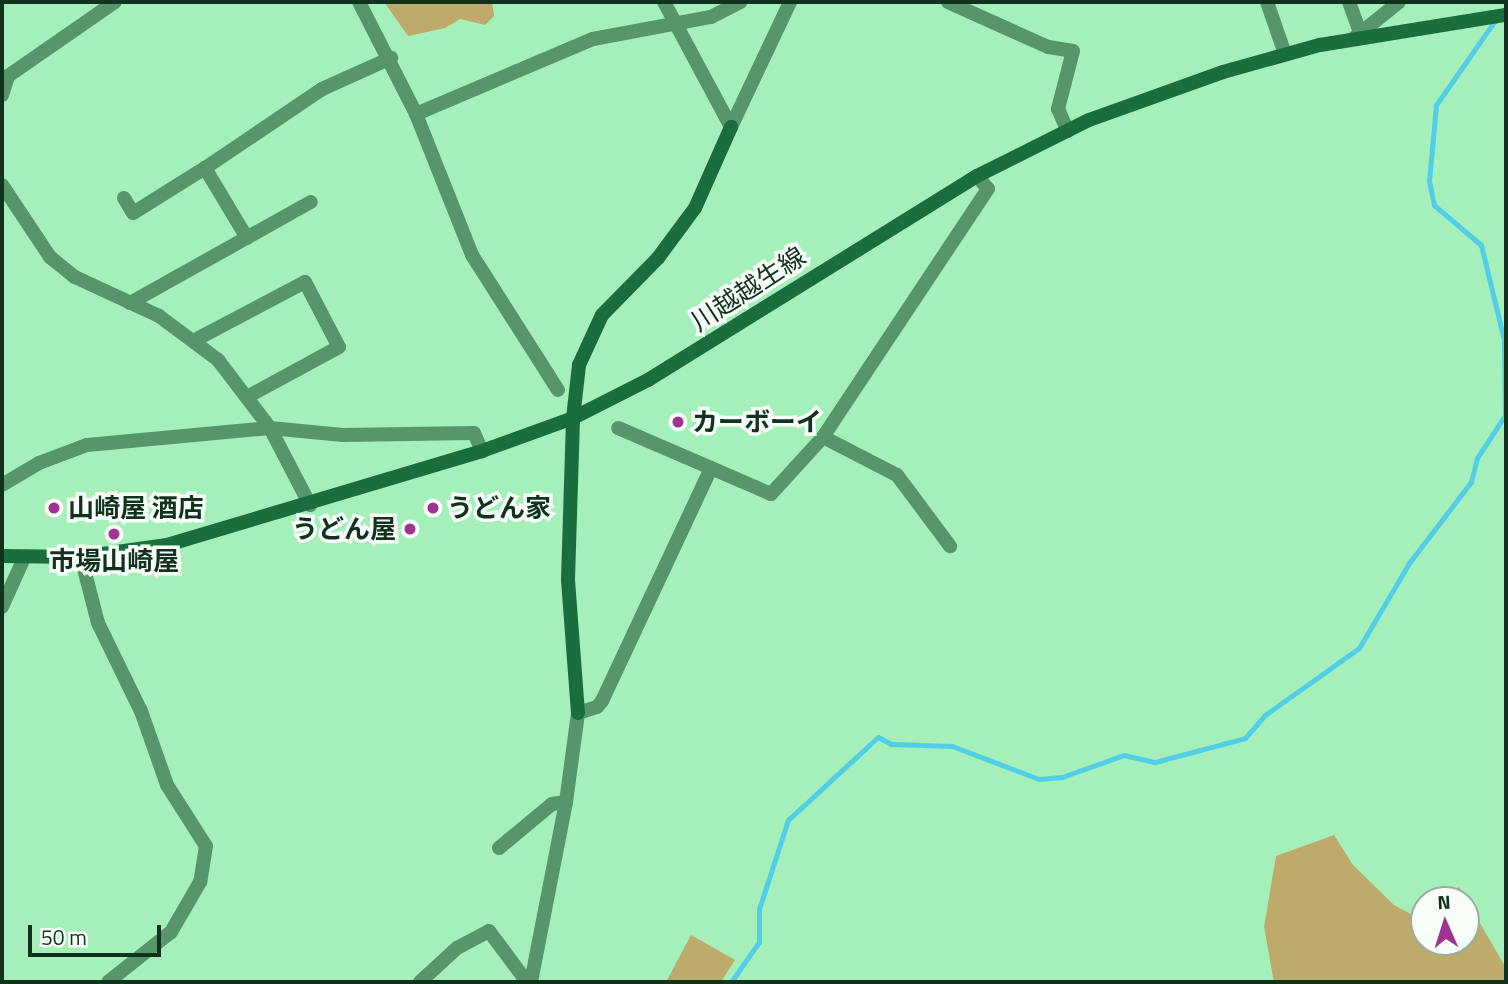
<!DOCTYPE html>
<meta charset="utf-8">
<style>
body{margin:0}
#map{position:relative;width:1508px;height:984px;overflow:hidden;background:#a4efba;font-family:"Titillium Web","Noto Sans JP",sans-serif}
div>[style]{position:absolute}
.green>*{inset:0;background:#beaa6a}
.stream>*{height:5px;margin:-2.5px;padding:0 2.5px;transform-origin:2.5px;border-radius:2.5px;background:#53cee7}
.street>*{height:14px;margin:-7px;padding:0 7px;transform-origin:7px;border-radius:7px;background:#57956b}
.secondary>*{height:14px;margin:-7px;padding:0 7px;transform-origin:7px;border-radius:7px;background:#1a6d3d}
.dots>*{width:19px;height:19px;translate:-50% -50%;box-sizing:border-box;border:4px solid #f7fef8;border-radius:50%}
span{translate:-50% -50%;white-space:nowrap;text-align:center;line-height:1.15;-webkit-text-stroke:7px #f7fef8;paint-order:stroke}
.street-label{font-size:26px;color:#13321e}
.poi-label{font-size:26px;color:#13321e;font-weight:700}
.left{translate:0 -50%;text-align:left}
.right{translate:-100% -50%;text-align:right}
.frame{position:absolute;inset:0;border:4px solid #13321e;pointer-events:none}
.north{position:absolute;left:1410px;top:886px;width:70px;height:70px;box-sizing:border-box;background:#f7fef8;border:2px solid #9caca1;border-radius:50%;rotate:357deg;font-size:19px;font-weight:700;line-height:28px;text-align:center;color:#13321e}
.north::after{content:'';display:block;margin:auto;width:24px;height:32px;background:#9f3292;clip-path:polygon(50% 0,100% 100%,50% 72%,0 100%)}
.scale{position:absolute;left:28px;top:925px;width:133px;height:32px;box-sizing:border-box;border:4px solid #13321e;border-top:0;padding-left:9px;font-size:21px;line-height:24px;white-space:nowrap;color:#13321e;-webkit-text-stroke:5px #f7fef8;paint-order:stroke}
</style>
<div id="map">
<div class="green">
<i style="clip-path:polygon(384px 2px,492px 2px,494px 16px,485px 25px,460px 19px,445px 28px,408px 36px)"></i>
<i style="clip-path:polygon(1334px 835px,1353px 865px,1394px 905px,1418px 918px,1424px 914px,1424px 942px,1466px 942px,1466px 900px,1442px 900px,1459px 887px,1506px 968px,1506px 982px,1274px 982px,1264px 927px,1276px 856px)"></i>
<i style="clip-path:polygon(691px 935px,735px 960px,721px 982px,666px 982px)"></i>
</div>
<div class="stream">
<i style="left:731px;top:982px;width:49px;rotate:-55deg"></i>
<i style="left:759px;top:942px;width:33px;rotate:-90deg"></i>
<i style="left:759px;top:909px;width:94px;rotate:-72deg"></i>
<i style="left:788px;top:820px;width:122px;rotate:-42.7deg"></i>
<i style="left:878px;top:737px;width:15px;rotate:28deg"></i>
<i style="left:891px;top:744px;width:61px;rotate:1.9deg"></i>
<i style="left:952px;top:746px;width:93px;rotate:20.8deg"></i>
<i style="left:1039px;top:779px;width:23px;rotate:-5deg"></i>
<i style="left:1062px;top:777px;width:66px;rotate:-19.5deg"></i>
<i style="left:1124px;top:755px;width:32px;rotate:13deg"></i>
<i style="left:1155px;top:762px;width:93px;rotate:-14.9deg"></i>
<i style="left:1245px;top:738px;width:30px;rotate:-49deg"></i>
<i style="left:1265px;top:715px;width:115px;rotate:-35.5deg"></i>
<i style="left:1359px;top:648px;width:99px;rotate:-59.5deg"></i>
<i style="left:1409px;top:563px;width:102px;rotate:-52.6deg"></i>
<i style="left:1471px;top:482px;width:25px;rotate:-76deg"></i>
<i style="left:1477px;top:458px;width:51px;rotate:-56.9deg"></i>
<i style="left:1505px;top:415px;width:75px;rotate:-90.8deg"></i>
<i style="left:1504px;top:340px;width:98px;rotate:-103.6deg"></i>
<i style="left:1481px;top:245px;width:62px;rotate:-139.6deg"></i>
<i style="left:1434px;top:205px;width:25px;rotate:-102deg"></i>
<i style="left:1429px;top:181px;width:76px;rotate:-84.7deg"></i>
<i style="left:1436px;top:105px;width:105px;rotate:-55.1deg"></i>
</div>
<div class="street">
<i style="left:359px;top:2px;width:126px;rotate:63deg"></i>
<i style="left:416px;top:114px;width:152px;rotate:68.3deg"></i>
<i style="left:472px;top:255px;width:160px;rotate:57.5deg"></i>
<i style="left:664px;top:2px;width:142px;rotate:61.8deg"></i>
<i style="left:948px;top:2px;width:110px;rotate:24.2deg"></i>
<i style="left:1048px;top:47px;width:25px;rotate:9deg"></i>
<i style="left:1073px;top:51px;width:60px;rotate:104.5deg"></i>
<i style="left:1058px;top:109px;width:24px;rotate:66deg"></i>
<i style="left:1267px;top:2px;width:55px;rotate:70.9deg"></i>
<i style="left:1349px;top:2px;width:32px;rotate:70deg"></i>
<i style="left:1353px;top:39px;width:59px;rotate:-38.8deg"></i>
<i style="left:2px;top:95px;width:20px;rotate:-72deg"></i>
<i style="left:8px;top:76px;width:130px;rotate:-34.7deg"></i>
<i style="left:416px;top:114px;width:192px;rotate:-23deg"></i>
<i style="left:593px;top:39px;width:120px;rotate:-10.6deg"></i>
<i style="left:711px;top:17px;width:33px;rotate:-27deg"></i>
<i style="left:731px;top:127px;width:138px;rotate:-64.7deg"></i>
<i style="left:2px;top:185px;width:87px;rotate:56.3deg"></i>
<i style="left:50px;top:257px;width:32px;rotate:39deg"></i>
<i style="left:75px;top:277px;width:93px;rotate:24.9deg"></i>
<i style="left:159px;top:316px;width:74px;rotate:36.7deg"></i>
<i style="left:218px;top:360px;width:86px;rotate:52.6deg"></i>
<i style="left:270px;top:428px;width:87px;rotate:62.5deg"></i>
<i style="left:124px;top:198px;width:17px;rotate:59deg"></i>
<i style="left:133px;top:213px;width:85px;rotate:-32deg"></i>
<i style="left:247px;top:238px;width:82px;rotate:-121deg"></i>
<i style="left:205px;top:168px;width:141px;rotate:-34deg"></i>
<i style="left:322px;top:89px;width:76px;rotate:-24.2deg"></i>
<i style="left:130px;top:303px;width:207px;rotate:-29.2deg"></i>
<i style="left:195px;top:340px;width:124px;rotate:-27.8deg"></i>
<i style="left:305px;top:282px;width:73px;rotate:62.4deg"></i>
<i style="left:339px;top:347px;width:105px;rotate:151.5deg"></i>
<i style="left:823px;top:437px;width:83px;rotate:27.2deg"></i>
<i style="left:897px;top:475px;width:89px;rotate:53.3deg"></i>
<i style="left:711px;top:468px;width:65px;rotate:23.4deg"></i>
<i style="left:771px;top:494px;width:77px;rotate:-47.6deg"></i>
<i style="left:823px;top:437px;width:298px;rotate:-56.4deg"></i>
<i style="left:988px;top:189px;width:17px;rotate:-130deg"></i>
<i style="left:2px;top:485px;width:43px;rotate:-30.7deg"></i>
<i style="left:39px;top:463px;width:51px;rotate:-20.6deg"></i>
<i style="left:87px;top:445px;width:184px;rotate:-5.3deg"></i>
<i style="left:270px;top:428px;width:73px;rotate:5.5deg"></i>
<i style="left:343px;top:435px;width:131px;rotate:-0.9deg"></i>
<i style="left:474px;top:433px;width:20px;rotate:66deg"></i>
<i style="left:81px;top:557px;width:68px;rotate:75.6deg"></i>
<i style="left:98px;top:623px;width:98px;rotate:64deg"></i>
<i style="left:141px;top:711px;width:78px;rotate:70.6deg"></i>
<i style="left:167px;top:785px;width:72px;rotate:57.4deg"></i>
<i style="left:206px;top:846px;width:36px;rotate:99deg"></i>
<i style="left:200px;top:882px;width:58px;rotate:120.1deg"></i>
<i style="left:171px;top:932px;width:80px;rotate:141.6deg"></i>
<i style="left:2px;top:607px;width:54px;rotate:-65.8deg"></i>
<i style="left:499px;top:848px;width:69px;rotate:-39.7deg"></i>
<i style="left:552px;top:804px;width:14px;rotate:-8deg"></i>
<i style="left:420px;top:982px;width:50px;rotate:-42.6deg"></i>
<i style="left:457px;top:948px;width:36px;rotate:-28deg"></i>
<i style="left:489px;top:931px;width:64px;rotate:53.3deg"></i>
<i style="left:531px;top:982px;width:183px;rotate:-79deg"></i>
<i style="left:566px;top:802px;width:90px;rotate:-82.3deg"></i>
<i style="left:578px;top:713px;width:20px;rotate:-18deg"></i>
<i style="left:597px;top:707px;width:8px;rotate:-50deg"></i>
<i style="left:602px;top:701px;width:257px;rotate:-64.9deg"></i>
<i style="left:711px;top:468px;width:101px;rotate:-156.7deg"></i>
</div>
<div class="secondary">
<i style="left:2px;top:556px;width:79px;rotate:0.7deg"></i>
<i style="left:81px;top:557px;width:87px;rotate:-7.9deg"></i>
<i style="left:167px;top:545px;width:329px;rotate:-16.6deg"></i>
<i style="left:482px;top:451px;width:97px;rotate:-19.9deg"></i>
<i style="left:573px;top:418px;width:84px;rotate:-26.9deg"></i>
<i style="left:648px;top:380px;width:387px;rotate:-31.8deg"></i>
<i style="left:977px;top:176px;width:125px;rotate:-26.6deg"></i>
<i style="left:1089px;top:120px;width:142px;rotate:-19.7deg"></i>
<i style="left:1223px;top:72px;width:101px;rotate:-15.6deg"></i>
<i style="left:1320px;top:45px;width:188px;rotate:-9.2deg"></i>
<i style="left:578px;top:713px;width:134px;rotate:-94.3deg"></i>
<i style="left:568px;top:579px;width:161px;rotate:-88.2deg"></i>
<i style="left:573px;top:418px;width:53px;rotate:-83.5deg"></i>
<i style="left:579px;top:365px;width:55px;rotate:-65.3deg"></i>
<i style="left:602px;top:315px;width:80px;rotate:-45.5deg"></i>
<i style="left:658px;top:258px;width:62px;rotate:-53.5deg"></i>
<i style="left:695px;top:208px;width:89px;rotate:-66deg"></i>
</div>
<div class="dots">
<i style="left:678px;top:422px;background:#9f3292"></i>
<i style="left:54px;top:508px;background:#9f3292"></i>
<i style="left:433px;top:508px;background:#9f3292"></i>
<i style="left:410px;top:529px;background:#9f3292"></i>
<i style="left:114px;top:534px;background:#9f3292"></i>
</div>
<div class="street-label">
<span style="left:748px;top:289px;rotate:-33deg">川越越生線</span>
</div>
<div class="poi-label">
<span class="left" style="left:692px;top:422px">カーボーイ</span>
<span class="left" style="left:68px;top:508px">山崎屋 酒店</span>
<span class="left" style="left:447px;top:508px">うどん家</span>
<span class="right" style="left:396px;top:529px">うどん屋</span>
<span style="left:114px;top:561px">市場山崎屋</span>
</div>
<div class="frame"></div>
<div class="north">N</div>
<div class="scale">50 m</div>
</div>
